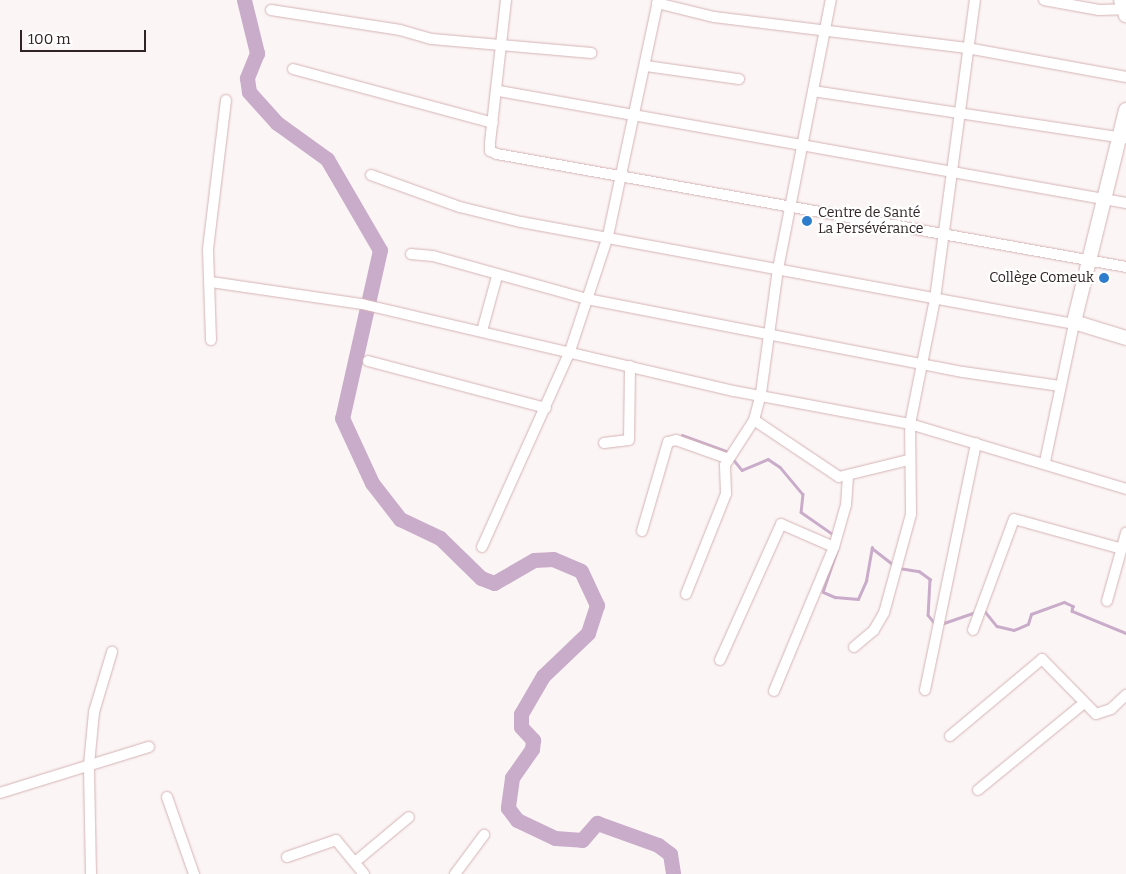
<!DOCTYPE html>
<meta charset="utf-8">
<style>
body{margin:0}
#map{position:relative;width:1126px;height:874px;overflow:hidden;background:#fcf5f5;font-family:Bitter,serif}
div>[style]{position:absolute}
.stream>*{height:2.5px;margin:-1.25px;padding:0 1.25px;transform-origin:1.25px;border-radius:1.25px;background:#c9acca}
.river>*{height:15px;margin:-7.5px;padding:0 7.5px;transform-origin:7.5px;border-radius:7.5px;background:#c9acca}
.roads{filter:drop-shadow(0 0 1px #d4b3b5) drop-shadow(0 0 1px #d4b3b5)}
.street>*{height:10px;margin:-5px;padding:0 5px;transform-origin:5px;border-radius:5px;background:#fff}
.secondary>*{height:14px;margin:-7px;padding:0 7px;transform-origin:7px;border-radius:7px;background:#fff}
.dots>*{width:14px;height:14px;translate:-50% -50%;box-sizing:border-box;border:2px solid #fff;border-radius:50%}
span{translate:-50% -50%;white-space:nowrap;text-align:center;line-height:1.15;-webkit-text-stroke:4px #fff;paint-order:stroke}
.poi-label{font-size:14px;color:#2f2324}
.left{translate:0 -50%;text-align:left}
.right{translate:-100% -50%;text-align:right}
.scale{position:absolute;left:20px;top:30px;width:126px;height:22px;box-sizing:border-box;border:2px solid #2f2324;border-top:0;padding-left:6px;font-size:15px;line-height:18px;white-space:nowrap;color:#2f2324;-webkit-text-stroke:4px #fff;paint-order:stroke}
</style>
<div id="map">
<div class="stream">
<i style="left:682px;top:435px;width:50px;rotate:19.9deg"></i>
<i style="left:733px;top:459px;width:14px;rotate:51deg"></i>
<i style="left:742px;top:470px;width:28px;rotate:-23deg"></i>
<i style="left:768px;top:459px;width:14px;rotate:34deg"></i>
<i style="left:780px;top:467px;width:35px;rotate:50deg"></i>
<i style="left:803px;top:494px;width:18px;rotate:96deg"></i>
<i style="left:801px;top:512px;width:40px;rotate:34.9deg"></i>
<i style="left:838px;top:548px;width:46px;rotate:108.8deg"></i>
<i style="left:823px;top:592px;width:13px;rotate:23deg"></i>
<i style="left:835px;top:597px;width:23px;rotate:5deg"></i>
<i style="left:858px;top:599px;width:20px;rotate:-66deg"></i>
<i style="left:866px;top:581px;width:34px;rotate:-80deg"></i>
<i style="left:872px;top:548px;width:28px;rotate:38deg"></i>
<i style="left:899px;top:568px;width:20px;rotate:9deg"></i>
<i style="left:919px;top:571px;width:14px;rotate:36deg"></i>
<i style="left:930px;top:579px;width:36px;rotate:93deg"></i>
<i style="left:928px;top:615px;width:13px;rotate:51deg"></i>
<i style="left:983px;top:609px;width:22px;rotate:51deg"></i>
<i style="left:997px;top:626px;width:17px;rotate:13deg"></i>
<i style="left:1014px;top:630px;width:15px;rotate:-23deg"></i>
<i style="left:1028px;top:624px;width:10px;rotate:-73deg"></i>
<i style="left:1031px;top:614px;width:35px;rotate:-20deg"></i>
<i style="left:1064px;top:602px;width:10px;rotate:24deg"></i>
<i style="left:1073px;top:606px;width:5px;rotate:101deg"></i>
<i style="left:1072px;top:611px;width:58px;rotate:22.2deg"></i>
<i style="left:941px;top:624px;width:37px;rotate:-19deg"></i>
</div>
<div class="river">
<i style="left:244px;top:0;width:55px;rotate:76.2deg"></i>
<i style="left:257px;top:53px;width:27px;rotate:112deg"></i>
<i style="left:247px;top:78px;width:14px;rotate:82deg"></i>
<i style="left:249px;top:92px;width:42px;rotate:47.9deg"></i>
<i style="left:277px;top:123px;width:62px;rotate:35.8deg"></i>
<i style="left:327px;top:159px;width:105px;rotate:59.8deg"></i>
<i style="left:380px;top:250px;width:172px;rotate:102.7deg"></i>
<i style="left:342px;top:418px;width:72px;rotate:65.2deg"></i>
<i style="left:372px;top:483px;width:46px;rotate:52.1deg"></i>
<i style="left:400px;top:519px;width:44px;rotate:25.4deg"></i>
<i style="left:440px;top:538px;width:57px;rotate:44.3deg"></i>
<i style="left:481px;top:578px;width:14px;rotate:21deg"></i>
<i style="left:494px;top:583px;width:46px;rotate:-29.9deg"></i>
<i style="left:534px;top:560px;width:19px;rotate:-3deg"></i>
<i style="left:553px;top:559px;width:30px;rotate:23deg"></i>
<i style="left:581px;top:571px;width:38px;rotate:65deg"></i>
<i style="left:597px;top:605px;width:29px;rotate:108deg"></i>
<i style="left:588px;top:633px;width:62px;rotate:136.3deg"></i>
<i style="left:543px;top:676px;width:44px;rotate:120.1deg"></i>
<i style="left:521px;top:714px;width:13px;rotate:90deg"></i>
<i style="left:521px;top:727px;width:18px;rotate:47deg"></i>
<i style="left:533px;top:740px;width:9px;rotate:96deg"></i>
<i style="left:532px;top:749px;width:35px;rotate:125deg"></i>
<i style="left:512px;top:778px;width:30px;rotate:98deg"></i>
<i style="left:508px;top:808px;width:15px;rotate:53deg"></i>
<i style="left:517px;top:820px;width:42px;rotate:25.3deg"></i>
<i style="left:555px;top:838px;width:27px;rotate:4deg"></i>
<i style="left:582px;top:840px;width:23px;rotate:-49deg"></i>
<i style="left:597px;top:823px;width:65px;rotate:19.8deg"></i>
<i style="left:658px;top:845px;width:15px;rotate:37deg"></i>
<i style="left:670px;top:854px;width:20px;rotate:81deg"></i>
</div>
<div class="roads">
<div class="street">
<i style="left:506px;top:0;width:144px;rotate:96.4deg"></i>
<i style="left:490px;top:143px;width:8px;rotate:90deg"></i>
<i style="left:490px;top:151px;width:8px;rotate:23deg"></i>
<i style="left:497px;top:154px;width:639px;rotate:10.18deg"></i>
<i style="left:1044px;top:0;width:56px;rotate:10.3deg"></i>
<i style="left:1099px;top:10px;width:24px;rotate:-2deg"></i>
<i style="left:657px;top:3px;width:59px;rotate:13.8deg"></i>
<i style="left:714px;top:17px;width:255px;rotate:7deg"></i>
<i style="left:967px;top:48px;width:162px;rotate:10.3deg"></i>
<i style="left:271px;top:10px;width:131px;rotate:8.8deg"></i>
<i style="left:400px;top:30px;width:33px;rotate:16deg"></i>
<i style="left:432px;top:39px;width:160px;rotate:5deg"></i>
<i style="left:646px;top:66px;width:94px;rotate:8deg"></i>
<i style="left:293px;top:69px;width:207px;rotate:15.1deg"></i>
<i style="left:499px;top:91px;width:637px;rotate:10.13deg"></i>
<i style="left:813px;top:91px;width:316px;rotate:8.6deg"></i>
<i style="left:371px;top:175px;width:95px;rotate:19.8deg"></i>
<i style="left:460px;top:207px;width:63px;rotate:13.8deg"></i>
<i style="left:521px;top:222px;width:562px;rotate:10.45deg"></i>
<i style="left:1074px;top:324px;width:141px;rotate:101.9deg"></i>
<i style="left:411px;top:254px;width:22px;rotate:5deg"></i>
<i style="left:433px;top:256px;width:160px;rotate:15.6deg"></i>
<i style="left:587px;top:299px;width:383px;rotate:11deg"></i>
<i style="left:963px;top:372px;width:98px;rotate:8.2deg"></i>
<i style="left:211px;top:282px;width:153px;rotate:8.3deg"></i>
<i style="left:362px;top:304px;width:382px;rotate:13.2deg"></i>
<i style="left:734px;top:391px;width:179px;rotate:10.6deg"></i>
<i style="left:910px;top:424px;width:226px;rotate:16.7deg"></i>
<i style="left:482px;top:331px;width:57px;rotate:-74.7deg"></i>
<i style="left:211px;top:340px;width:91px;rotate:-91.9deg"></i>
<i style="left:208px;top:249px;width:150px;rotate:-83.1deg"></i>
<i style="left:368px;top:361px;width:184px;rotate:14.8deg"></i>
<i style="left:754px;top:420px;width:102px;rotate:33.8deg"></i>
<i style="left:839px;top:477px;width:71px;rotate:-13.8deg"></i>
<i style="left:604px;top:443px;width:25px;rotate:-7deg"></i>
<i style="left:629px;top:440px;width:74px;rotate:-89.2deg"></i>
<i style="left:642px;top:531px;width:93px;rotate:-73.7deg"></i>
<i style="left:668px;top:442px;width:8px;rotate:-14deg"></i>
<i style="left:676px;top:440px;width:56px;rotate:19.7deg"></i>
<i style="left:482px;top:547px;width:215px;rotate:-65.8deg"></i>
<i style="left:570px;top:351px;width:121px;rotate:-71.7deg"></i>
<i style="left:608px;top:236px;width:241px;rotate:-78deg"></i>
<i style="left:686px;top:594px;width:108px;rotate:-68.2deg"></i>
<i style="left:726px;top:494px;width:29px;rotate:-92deg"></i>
<i style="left:725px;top:465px;width:54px;rotate:-57.2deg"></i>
<i style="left:754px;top:420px;width:28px;rotate:-75deg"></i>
<i style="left:761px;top:393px;width:125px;rotate:-82.2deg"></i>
<i style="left:778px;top:269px;width:274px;rotate:-78.9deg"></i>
<i style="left:1107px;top:601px;width:71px;rotate:-74.4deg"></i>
<i style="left:973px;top:630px;width:118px;rotate:-69.7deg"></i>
<i style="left:1014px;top:519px;width:112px;rotate:15.5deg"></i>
<i style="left:854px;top:647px;width:26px;rotate:-40deg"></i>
<i style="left:874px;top:630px;width:20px;rotate:-60deg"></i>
<i style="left:884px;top:613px;width:103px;rotate:-74.7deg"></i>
<i style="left:911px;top:514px;width:90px;rotate:-90.6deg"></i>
<i style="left:910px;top:424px;width:127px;rotate:-78.7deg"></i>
<i style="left:935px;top:299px;width:302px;rotate:-82.4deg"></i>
<i style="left:720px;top:660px;width:149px;rotate:-65.8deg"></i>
<i style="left:781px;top:524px;width:58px;rotate:23.5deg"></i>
<i style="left:925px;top:690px;width:252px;rotate:-78.3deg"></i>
<i style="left:774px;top:691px;width:156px;rotate:-67.4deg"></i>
<i style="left:834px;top:547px;width:44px;rotate:-74.1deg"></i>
<i style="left:846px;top:505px;width:28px;rotate:-86deg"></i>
<i style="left:950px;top:736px;width:120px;rotate:-39.9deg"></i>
<i style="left:1042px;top:659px;width:77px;rotate:45.5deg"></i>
<i style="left:1096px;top:714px;width:16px;rotate:-18deg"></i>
<i style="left:1111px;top:709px;width:21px;rotate:-43deg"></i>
<i style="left:978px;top:790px;width:137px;rotate:-39.4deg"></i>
<i style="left:0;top:793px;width:156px;rotate:-17.2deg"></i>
<i style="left:167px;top:797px;width:82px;rotate:70.7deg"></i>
<i style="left:287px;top:857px;width:52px;rotate:-19.1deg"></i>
<i style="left:336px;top:840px;width:44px;rotate:50.5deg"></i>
<i style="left:355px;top:862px;width:70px;rotate:-39.8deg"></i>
<i style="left:91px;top:874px;width:109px;rotate:-91.1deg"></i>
<i style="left:89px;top:765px;width:53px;rotate:-84.6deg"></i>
<i style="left:94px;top:712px;width:63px;rotate:-73.3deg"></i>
<i style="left:455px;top:874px;width:49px;rotate:-53.4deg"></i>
</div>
<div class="secondary">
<i style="left:1121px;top:0;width:16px;rotate:72deg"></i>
<i style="left:1126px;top:110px;width:218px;rotate:103.8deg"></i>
<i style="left:1074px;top:322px;width:54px;rotate:17.1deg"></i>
</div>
</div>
<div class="dots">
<i style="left:807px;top:221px;background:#2e7dcd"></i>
<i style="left:1104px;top:278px;background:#2e7dcd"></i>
</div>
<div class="poi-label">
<span class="left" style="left:818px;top:221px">Centre de Santé<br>La Persévérance</span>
<span class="right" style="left:1094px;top:278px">Collège Comeuk</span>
</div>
<div class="scale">100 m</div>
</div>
